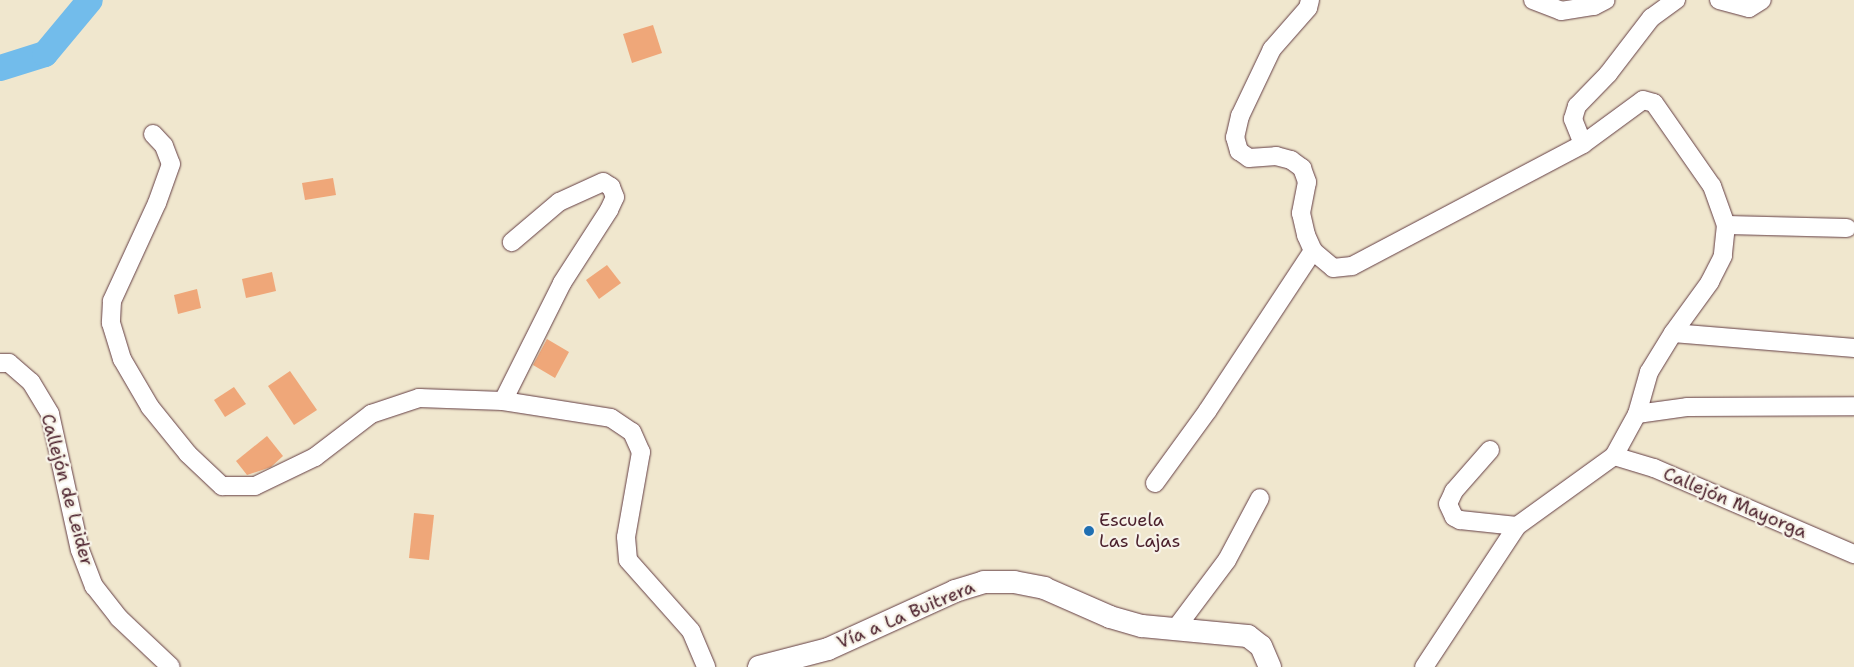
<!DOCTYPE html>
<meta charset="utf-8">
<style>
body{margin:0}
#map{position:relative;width:1854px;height:667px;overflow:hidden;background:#f0e7ce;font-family:"Shantell Sans",sans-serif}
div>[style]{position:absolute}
.river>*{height:26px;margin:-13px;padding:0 13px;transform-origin:13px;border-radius:13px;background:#72bceb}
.building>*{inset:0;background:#efa779}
.roads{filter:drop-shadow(0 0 1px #633d43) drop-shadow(0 0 1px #633d43)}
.minor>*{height:18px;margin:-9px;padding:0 9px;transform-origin:9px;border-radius:9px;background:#fff}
.tertiary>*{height:22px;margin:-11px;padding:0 11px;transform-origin:11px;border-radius:11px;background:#fff}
.dots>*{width:14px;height:14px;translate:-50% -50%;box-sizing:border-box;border:2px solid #f7f3e8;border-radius:50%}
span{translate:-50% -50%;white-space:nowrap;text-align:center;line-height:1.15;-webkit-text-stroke:4.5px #f7f3e8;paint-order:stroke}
.street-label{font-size:18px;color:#4a1f2b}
.poi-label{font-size:18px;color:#4a1f2b}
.left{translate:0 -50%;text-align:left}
</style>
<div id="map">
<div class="river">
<i style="left:0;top:68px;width:47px;rotate:-17.3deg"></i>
<i style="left:45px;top:54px;width:70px;rotate:-50.2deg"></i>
</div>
<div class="building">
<i style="clip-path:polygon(653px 25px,662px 53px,632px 63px,623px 34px)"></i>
<i style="clip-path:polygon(333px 178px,336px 195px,305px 200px,302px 183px)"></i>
<i style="clip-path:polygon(607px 265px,621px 283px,599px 299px,586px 280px)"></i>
<i style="clip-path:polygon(272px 272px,276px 291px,246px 298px,242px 279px)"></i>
<i style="clip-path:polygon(197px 289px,201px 308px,178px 314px,174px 295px)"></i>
<i style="clip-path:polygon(547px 339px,569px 352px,555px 378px,533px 365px)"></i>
<i style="clip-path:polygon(290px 371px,317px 410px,294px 425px,268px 386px)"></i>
<i style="clip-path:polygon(234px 387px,246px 404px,225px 417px,214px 400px)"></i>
<i style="clip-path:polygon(267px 436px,283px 456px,271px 467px,247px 475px,236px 461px)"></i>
<i style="clip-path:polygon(414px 513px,434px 515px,429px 560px,409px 558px)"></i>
</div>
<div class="roads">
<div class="minor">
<i style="left:1310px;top:0;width:8px;rotate:104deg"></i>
<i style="left:1308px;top:8px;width:55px;rotate:131.3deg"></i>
<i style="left:1272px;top:49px;width:74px;rotate:115.5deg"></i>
<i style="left:1240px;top:116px;width:22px;rotate:103deg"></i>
<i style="left:1235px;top:137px;width:15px;rotate:74deg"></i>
<i style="left:1239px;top:151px;width:12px;rotate:35deg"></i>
<i style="left:1249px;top:158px;width:27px;rotate:-4deg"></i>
<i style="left:1276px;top:156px;width:16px;rotate:15deg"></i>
<i style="left:1291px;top:160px;width:14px;rotate:36deg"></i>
<i style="left:1302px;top:168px;width:15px;rotate:70deg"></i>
<i style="left:1307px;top:182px;width:32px;rotate:101deg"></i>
<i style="left:1301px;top:213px;width:23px;rotate:77deg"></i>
<i style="left:1306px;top:235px;width:17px;rotate:66deg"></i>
<i style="left:1313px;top:251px;width:26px;rotate:40deg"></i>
<i style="left:1333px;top:268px;width:19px;rotate:-6deg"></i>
<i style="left:1352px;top:266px;width:261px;rotate:-27.8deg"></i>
<i style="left:1583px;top:144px;width:74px;rotate:-36.3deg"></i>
<i style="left:1643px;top:100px;width:11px;rotate:15deg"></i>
<i style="left:1654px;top:103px;width:101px;rotate:55.1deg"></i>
<i style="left:1712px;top:186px;width:41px;rotate:70.3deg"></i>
<i style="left:1726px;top:225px;width:31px;rotate:96deg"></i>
<i style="left:1723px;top:256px;width:29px;rotate:117deg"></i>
<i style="left:1710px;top:282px;width:63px;rotate:126deg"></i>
<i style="left:1673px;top:333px;width:46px;rotate:121.6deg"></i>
<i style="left:1649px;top:372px;width:44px;rotate:105.9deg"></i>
<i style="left:1637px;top:414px;width:48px;rotate:118.7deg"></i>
<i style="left:1614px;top:456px;width:120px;rotate:144.2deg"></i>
<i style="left:1517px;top:526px;width:169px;rotate:123.4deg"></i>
<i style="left:1533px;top:0;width:30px;rotate:21deg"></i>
<i style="left:1561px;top:11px;width:33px;rotate:-9deg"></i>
<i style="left:1594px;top:6px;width:13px;rotate:-27deg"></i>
<i style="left:1719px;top:0;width:31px;rotate:15deg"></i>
<i style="left:1749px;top:8px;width:15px;rotate:-32deg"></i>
<i style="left:153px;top:134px;width:16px;rotate:47deg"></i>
<i style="left:164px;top:146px;width:19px;rotate:69deg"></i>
<i style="left:171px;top:164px;width:41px;rotate:109.7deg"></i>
<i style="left:157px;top:203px;width:108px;rotate:114.7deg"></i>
<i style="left:112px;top:301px;width:22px;rotate:93deg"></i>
<i style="left:111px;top:323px;width:38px;rotate:73deg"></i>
<i style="left:122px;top:359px;width:56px;rotate:59.7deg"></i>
<i style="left:150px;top:407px;width:60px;rotate:51deg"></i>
<i style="left:188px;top:454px;width:47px;rotate:43.3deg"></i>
<i style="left:222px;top:486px;width:33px"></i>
<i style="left:255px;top:486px;width:67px;rotate:-25.8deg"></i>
<i style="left:315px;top:457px;width:71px;rotate:-37.5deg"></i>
<i style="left:371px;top:414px;width:51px;rotate:-18.4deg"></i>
<i style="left:419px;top:398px;width:84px;rotate:2deg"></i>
<i style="left:503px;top:401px;width:109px;rotate:8.9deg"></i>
<i style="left:611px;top:418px;width:25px;rotate:34deg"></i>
<i style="left:632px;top:432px;width:22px;rotate:66deg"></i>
<i style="left:641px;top:452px;width:86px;rotate:100deg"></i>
<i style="left:626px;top:537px;width:23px;rotate:85deg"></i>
<i style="left:628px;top:560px;width:95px;rotate:48.4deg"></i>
<i style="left:691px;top:631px;width:39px;rotate:67deg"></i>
<i style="left:1583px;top:144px;width:27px;rotate:-112deg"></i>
<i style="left:1573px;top:119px;width:14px;rotate:-73deg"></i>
<i style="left:1577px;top:106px;width:45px;rotate:-45.9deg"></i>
<i style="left:1608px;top:74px;width:71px;rotate:-52.5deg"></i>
<i style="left:1651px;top:18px;width:31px;rotate:-36deg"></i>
<i style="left:1726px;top:225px;width:121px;rotate:1.4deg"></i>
<i style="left:1673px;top:333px;width:182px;rotate:4.7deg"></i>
<i style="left:0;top:363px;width:9px"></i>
<i style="left:9px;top:363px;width:29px;rotate:41deg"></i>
<i style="left:31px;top:382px;width:37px;rotate:59deg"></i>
<i style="left:50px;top:414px;width:139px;rotate:77.6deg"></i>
<i style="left:80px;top:550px;width:39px;rotate:69deg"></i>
<i style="left:94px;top:586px;width:41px;rotate:52deg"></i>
<i style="left:119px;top:618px;width:71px;rotate:43.3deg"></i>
<i style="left:503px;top:401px;width:132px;rotate:-63.4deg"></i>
<i style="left:562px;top:283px;width:87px;rotate:-57.2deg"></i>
<i style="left:609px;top:210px;width:14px;rotate:-65deg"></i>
<i style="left:615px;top:197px;width:11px;rotate:-112deg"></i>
<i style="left:611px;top:187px;width:9px;rotate:-148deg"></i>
<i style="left:603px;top:182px;width:48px;rotate:155.6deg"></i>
<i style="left:559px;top:202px;width:62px;rotate:139.6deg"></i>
<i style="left:1637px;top:414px;width:50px;rotate:-8deg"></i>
<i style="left:1687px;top:407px;width:167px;rotate:-0.3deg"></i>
<i style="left:1490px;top:450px;width:55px;rotate:131.3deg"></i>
<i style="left:1454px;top:491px;width:14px;rotate:115deg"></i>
<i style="left:1448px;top:504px;width:14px;rotate:65deg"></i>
<i style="left:1454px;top:517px;width:7px;rotate:27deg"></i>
<i style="left:1460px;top:520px;width:57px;rotate:6deg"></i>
<i style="left:1614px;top:456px;width:42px;rotate:16.7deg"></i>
<i style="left:1654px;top:468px;width:218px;rotate:23.3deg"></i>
<i style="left:1155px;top:483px;width:90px;rotate:-54deg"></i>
<i style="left:1208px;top:410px;width:191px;rotate:-56.6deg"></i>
<i style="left:1176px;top:628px;width:85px;rotate:-53.1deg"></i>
<i style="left:1227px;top:560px;width:70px;rotate:-62deg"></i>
</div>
<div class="tertiary">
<i style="left:759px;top:667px;width:71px;rotate:-14.6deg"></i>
<i style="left:828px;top:649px;width:140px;rotate:-24.5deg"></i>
<i style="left:955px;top:591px;width:30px;rotate:-17deg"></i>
<i style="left:984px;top:582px;width:30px"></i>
<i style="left:1014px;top:582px;width:31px;rotate:11deg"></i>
<i style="left:1044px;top:588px;width:72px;rotate:23.7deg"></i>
<i style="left:1110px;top:617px;width:33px;rotate:16deg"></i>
<i style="left:1142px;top:626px;width:106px;rotate:5.4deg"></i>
<i style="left:1248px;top:636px;width:16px;rotate:38deg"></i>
<i style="left:1261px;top:646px;width:23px;rotate:67deg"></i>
</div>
</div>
<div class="dots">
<i style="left:1089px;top:531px;background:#1f6fb2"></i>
</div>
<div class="street-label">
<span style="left:67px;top:490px;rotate:75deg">Callejón de Leider</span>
<span style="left:1735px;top:503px;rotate:23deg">Callejón Mayorga</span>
<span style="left:906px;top:615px;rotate:-23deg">Vía a La Buitrera</span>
</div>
<div class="poi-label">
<span class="left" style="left:1099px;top:531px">Escuela<br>Las Lajas</span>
</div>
</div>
